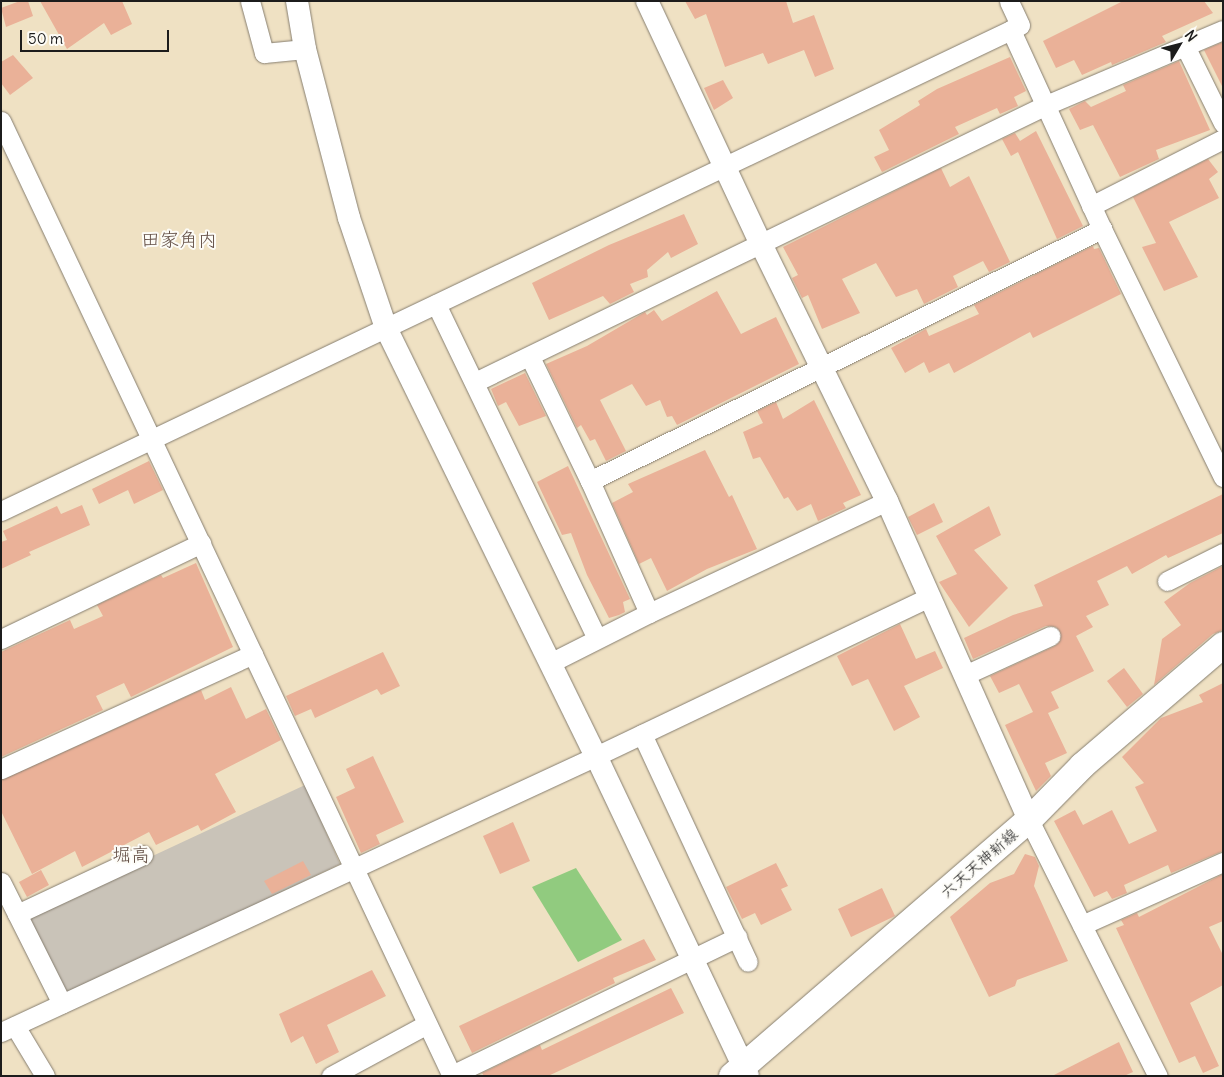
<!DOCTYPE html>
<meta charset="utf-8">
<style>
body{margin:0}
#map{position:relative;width:1224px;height:1077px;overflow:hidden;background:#efe1c3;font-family:Delius,"Klee One",sans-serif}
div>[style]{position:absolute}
.industrial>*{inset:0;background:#c9c3b8}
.green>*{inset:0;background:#91cb7f}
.building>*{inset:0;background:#eab198}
.roads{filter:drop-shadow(0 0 1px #867e70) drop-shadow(0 0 1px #867e70)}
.minor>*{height:19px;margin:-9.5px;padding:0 9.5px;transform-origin:9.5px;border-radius:9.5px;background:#fff}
.tertiary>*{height:22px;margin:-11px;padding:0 11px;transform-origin:11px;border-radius:11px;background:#fff}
.secondary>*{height:26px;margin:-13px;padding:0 13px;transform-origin:13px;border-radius:13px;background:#fff}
span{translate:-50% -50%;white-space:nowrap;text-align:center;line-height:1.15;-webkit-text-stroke:4px #fdfcf7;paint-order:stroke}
.street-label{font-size:16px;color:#1c1c1c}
.quarter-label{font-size:19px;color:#645047}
.frame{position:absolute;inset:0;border:2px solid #1c1c1c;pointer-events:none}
.north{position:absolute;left:1154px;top:20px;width:50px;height:50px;-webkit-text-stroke:4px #fdfcf7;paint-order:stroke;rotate:53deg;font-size:14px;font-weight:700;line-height:20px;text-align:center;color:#1c1c1c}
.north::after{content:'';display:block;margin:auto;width:18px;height:22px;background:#1c1c1c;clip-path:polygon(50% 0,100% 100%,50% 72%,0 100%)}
.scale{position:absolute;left:20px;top:30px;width:149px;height:22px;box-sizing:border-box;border:2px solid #1c1c1c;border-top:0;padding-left:6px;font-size:15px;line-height:18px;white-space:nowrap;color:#1c1c1c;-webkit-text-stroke:4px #fdfcf7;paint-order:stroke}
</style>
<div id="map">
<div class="industrial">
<i style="clip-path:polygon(305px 785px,340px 864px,64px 996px,26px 915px)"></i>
</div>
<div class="green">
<i style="clip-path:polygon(576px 868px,622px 940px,578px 962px,532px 887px)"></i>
</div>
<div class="building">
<i style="clip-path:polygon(20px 1px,28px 1px,33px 16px,6px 27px,1px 8px)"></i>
<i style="clip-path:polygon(40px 1px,122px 1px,132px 24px,111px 35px,104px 23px,67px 49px)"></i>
<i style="clip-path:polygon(685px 1px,786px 1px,793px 23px,814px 15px,834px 69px,815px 77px,804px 50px,768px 64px,763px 53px,725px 67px,706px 14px,695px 19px)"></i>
<i style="clip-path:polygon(1123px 1px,1204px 1px,1213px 13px,1162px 36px,1166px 42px,1112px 65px,1111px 62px,1082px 75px,1074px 60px,1056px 68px,1043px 41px)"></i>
<i style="clip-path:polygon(1223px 42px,1223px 88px,1204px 50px)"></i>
<i style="clip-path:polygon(13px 55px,33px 78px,10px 95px,1px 83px,1px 62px)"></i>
<i style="clip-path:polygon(1010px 57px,1026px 91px,1014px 97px,1018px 106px,1000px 114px,997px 108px,955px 127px,959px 134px,882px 172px,874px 157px,889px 150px,879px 130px,920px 105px,918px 101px,937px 89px)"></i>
<i style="clip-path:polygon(1179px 61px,1210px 130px,1156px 150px,1159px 159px,1120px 177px,1093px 125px,1080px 130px,1069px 109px,1085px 101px,1091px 107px,1126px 91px,1123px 85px)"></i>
<i style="clip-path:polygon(723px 80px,733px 98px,714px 110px,704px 88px)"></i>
<i style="clip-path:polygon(1036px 131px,1083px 226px,1057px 239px,1018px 152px,1011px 156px,1002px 139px,1015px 133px,1020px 141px)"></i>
<i style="clip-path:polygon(1208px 159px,1218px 172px,1209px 179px,1219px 198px,1169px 222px,1198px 277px,1164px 291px,1142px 247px,1156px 243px,1133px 197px)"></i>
<i style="clip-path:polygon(941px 168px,950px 187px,969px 176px,1010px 262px,989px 272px,983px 261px,953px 276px,958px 287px,924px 304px,917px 289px,896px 297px,876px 263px,842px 279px,860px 313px,822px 329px,808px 295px,802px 298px,792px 278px,798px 275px,783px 247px)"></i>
<i style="clip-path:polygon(684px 214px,698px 244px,671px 258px,668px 252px,647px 270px,648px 277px,630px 284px,634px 292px,610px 304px,603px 296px,549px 320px,532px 283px,609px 245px)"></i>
<i style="clip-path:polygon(1093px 246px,1094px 249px,1099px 248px,1121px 294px,1033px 338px,1030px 332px,954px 373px,949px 363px,929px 373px,924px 362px,905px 373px,891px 348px,926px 329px,929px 336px,979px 314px,974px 305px)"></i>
<i style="clip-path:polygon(717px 291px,741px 334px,776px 317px,799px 364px,677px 425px,672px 416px,667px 417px,660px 400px,646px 406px,632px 384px,600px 400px,626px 451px,606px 461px,595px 439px,590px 441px,581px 425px,577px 428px,546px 364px,587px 346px,645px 312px,647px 315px,654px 310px,662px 321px)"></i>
<i style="clip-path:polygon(525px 373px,546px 416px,519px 426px,506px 402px,498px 406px,491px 389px)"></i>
<i style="clip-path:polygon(814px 400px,861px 495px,843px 503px,846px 508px,818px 521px,811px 504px,797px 511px,788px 497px,784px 499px,760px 457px,753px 459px,743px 432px,763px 423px,757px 411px,776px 402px,783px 419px)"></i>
<i style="clip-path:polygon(705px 450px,729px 497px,732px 495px,757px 549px,707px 569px,667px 591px,651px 558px,639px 564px,612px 503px,633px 492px,628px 484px)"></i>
<i style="clip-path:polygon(149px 461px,163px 490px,134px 504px,128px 490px,99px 504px,92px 489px)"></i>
<i style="clip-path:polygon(568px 466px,630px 599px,623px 602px,625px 612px,619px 615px,609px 618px,587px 575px,571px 533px,562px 535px,537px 482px)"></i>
<i style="clip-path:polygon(1223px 494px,1223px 533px,1168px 558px,1166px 555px,1132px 574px,1127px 566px,1097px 581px,1109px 605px,1086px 616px,1093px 627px,1076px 636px,1094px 671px,1051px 692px,1059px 708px,1048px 713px,1067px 753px,1045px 763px,1051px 776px,1036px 791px,1005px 725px,1033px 712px,1019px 684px,999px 693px,990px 676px,1055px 646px,1059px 642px,1060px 632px,1056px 627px,1046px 626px,973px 659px,964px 638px,1013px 615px,1043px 606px,1034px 585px)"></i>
<i style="clip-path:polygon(934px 503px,943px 522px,917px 535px,908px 517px)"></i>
<i style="clip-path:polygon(82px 505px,90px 525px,29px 552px,31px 555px,1px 569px,1px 542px,7px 540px,3px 531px,57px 506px,61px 514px)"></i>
<i style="clip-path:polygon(989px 506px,1001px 535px,974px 550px,1008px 588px,969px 627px,939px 582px,957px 574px,936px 536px)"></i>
<i style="clip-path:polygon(196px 563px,233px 647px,131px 697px,124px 683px,96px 696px,103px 710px,1px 757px,1px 652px,70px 620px,74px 629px,103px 616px,97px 605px,161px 575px,163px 578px)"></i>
<i style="clip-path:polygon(1223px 566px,1223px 630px,1213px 634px,1154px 685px,1162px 639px,1181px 625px,1164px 602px,1190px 583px)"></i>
<i style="clip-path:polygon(900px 624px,916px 659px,935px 651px,943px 668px,904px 686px,920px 717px,894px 731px,868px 679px,852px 686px,837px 656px)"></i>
<i style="clip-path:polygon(383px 652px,400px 686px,381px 695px,377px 689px,315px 718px,311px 709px,295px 716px,286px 696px)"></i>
<i style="clip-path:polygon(1124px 668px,1143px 694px,1127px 707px,1107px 681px)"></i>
<i style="clip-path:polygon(1223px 683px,1223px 851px,1171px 873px,1168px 865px,1124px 885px,1127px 893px,1112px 899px,1107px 891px,1094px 897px,1054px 821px,1075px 810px,1083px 825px,1112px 810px,1129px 844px,1157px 831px,1135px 787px,1144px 783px,1122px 757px,1161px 718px,1203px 702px,1199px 695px)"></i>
<i style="clip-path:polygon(231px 687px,246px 719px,266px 709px,281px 740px,215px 774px,236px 812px,201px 831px,198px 825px,156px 845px,149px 832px,82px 867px,75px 851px,32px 874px,1px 811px,1px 780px,201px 690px,205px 700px)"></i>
<i style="clip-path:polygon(373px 756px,404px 822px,376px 835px,380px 844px,361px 853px,336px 797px,355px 788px,346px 769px)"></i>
<i style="clip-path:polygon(513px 822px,530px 861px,500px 874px,483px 836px)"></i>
<i style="clip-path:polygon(1025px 854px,1035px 857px,1039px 866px,1034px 886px,1068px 961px,1017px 980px,1015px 986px,989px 997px,950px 917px,990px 883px,1014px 874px)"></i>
<i style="clip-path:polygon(303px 861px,311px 875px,272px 894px,264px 881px)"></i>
<i style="clip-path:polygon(776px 863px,788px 886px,781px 889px,792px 910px,761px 925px,755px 913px,742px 919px,726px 887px)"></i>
<i style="clip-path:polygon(41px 870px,49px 885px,27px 897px,19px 882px)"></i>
<i style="clip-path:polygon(1223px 874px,1223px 921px,1209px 927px,1223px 955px,1223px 985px,1190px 1003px,1219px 1066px,1203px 1073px,1195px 1056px,1179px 1063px,1116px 928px,1124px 925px,1121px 920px,1137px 913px,1139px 917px)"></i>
<i style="clip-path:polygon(882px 888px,895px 916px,851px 937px,838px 909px)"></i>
<i style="clip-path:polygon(644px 939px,656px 960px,613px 978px,615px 983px,472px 1053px,459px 1026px)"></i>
<i style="clip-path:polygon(372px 970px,386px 996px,327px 1025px,339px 1052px,316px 1064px,303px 1036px,291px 1043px,279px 1014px)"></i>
<i style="clip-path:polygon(671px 988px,684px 1013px,548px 1076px,484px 1076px,482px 1073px,540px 1045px,542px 1050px)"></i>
<i style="clip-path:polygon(1119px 1042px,1133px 1072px,1124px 1076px,1052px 1076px)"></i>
</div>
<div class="roads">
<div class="minor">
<i style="left:250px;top:1px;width:54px;rotate:74.9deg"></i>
<i style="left:264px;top:53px;width:41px;rotate:-5.6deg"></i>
<i style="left:1185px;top:46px;width:86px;rotate:63.7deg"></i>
<i style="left:1px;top:121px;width:1056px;rotate:64.72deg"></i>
<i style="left:1091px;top:206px;width:148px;rotate:-26.9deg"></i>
<i style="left:1102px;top:229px;width:276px;rotate:64deg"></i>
<i style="left:436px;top:304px;width:371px;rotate:64.3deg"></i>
<i style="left:530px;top:357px;width:138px;rotate:64.2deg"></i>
<i style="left:475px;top:382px;width:635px;rotate:-25.88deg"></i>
<i style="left:1046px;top:105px;width:192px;rotate:-23deg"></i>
<i style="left:1px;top:511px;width:1119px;rotate:-25.47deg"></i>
<i style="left:1167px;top:581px;width:63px;rotate:-26.6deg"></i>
<i style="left:649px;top:613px;width:145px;rotate:-114.1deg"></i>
<i style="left:590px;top:481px;width:571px;rotate:-26.21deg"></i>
<i style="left:1102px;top:229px;width:219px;rotate:-114.6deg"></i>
<i style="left:1011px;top:30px;width:10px;rotate:-29deg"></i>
<i style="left:1020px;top:25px;width:26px;rotate:-115deg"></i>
<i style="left:1px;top:639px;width:222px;rotate:-25.6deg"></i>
<i style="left:550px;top:663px;width:111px;rotate:-26.8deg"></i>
<i style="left:649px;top:613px;width:263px;rotate:-25.2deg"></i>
<i style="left:965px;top:675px;width:94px;rotate:-24.6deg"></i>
<i style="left:642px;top:734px;width:251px;rotate:65.1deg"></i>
<i style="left:1px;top:769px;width:277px;rotate:-24.5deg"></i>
<i style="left:1029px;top:820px;width:287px;rotate:63.3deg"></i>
<i style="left:1px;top:882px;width:136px;rotate:63.4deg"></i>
<i style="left:17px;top:914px;width:139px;rotate:-25.1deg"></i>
<i style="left:1082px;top:925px;width:154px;rotate:-24.1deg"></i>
<i style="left:15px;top:1026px;width:58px;rotate:59deg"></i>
<i style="left:1px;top:1032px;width:656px;rotate:-24.88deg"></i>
<i style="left:596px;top:756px;width:370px;rotate:-25.5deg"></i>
<i style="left:452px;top:1075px;width:317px;rotate:-25.8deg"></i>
<i style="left:331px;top:1076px;width:109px;rotate:-28.4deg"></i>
</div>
<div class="tertiary">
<i style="left:297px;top:1px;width:49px;rotate:80.5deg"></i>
<i style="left:305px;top:49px;width:175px;rotate:75.4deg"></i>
<i style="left:349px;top:218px;width:116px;rotate:71.4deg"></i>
<i style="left:386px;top:328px;width:477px;rotate:63.9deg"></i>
<i style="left:596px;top:756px;width:354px;rotate:64.6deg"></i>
<i style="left:647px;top:1px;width:271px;rotate:64.9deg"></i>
<i style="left:762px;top:246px;width:284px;rotate:63.9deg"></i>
<i style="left:887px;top:501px;width:349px;rotate:66deg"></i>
</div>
<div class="secondary">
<i style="left:732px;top:1076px;width:392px;rotate:-40.8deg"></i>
<i style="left:1029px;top:820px;width:76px;rotate:-45.5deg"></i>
<i style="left:1082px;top:766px;width:186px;rotate:-40.6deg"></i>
</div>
</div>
<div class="street-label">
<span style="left:979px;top:863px;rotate:-41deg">六天天神新線</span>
</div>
<div class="quarter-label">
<span style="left:179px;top:240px">田家角内</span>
<span style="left:131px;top:855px">堀高</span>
</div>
<div class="frame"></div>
<div class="north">N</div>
<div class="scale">50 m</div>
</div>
